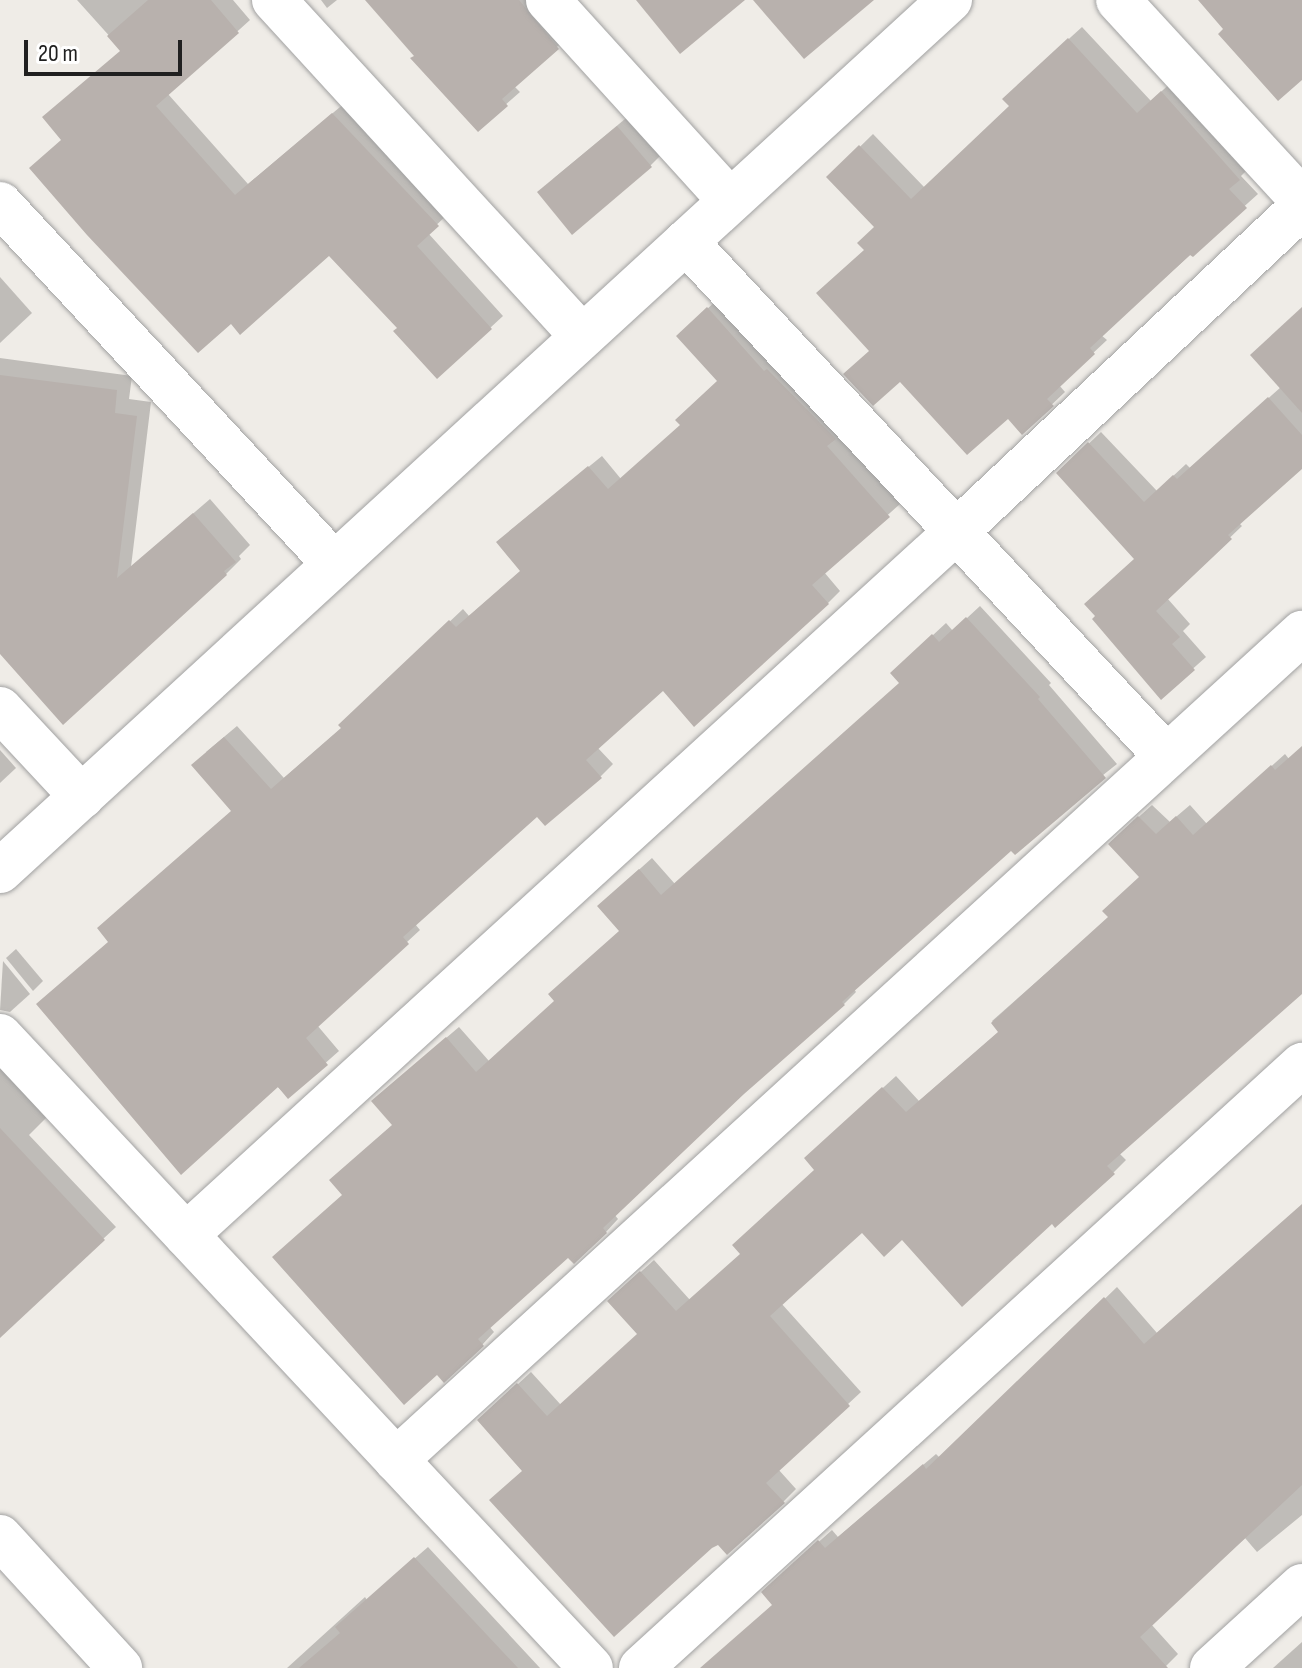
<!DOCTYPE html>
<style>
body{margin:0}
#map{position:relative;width:1302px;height:1668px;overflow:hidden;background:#efece7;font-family:"Sofia Sans Condensed",sans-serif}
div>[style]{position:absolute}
.shadow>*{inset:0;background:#0003}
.building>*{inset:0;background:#b8b1ad}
.roads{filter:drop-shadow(0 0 2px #a1a1a1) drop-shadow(0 0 2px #a1a1a1)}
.street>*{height:44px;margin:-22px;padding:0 22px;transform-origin:22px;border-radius:22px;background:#fff}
span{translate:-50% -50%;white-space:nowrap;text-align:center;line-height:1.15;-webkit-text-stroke:8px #fff;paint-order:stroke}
.scale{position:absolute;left:24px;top:40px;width:158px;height:36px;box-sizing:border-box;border:4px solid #202020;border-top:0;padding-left:10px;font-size:24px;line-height:28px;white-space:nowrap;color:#202020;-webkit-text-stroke:6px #fff;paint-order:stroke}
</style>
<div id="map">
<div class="shadow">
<i style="clip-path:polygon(77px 0,233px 0,250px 20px,168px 94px,248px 184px,346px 102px,450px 212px,428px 233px,503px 316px,437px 377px,400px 328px,329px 254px,63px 139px,122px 50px)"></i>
<i style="clip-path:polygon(321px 0,337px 0,327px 8px)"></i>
<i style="clip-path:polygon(367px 0,531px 0,570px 35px,514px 86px,520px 92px,478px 129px)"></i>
<i style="clip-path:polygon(1082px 27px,1151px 101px,1175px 79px,1251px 166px,1241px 176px,1258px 194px,1101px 335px,1107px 340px,1059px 385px,1065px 392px,1022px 433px,1008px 416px,901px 380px,871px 351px,866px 250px,877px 226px,829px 177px,873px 134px,925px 188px,1011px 106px,1017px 86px)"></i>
<i style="clip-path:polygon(631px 114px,663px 153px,650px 166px,553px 179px)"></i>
<i style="clip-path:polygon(0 277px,32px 313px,0 343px)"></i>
<i style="clip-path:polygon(720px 297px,900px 504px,824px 572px,840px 591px,828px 603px,664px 688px,597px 747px,613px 764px,601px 776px,545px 823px,537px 814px,415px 924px,420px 930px,317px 1025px,339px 1051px,288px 1096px,110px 941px,233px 810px,206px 752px,237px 726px,284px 778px,343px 727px,353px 713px,463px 609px,469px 616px,522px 570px,498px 542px,511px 530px,602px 456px,621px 479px,682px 424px,719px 381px,691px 324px)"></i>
<i style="clip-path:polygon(1302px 309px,1302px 466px,1239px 523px,1242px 526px,1167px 598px,1190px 624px,1183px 631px,1206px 657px,1161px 697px,1136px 559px,1058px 473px,1101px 432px,1157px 491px,1186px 464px,1190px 468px,1281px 387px)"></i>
<i style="clip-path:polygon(0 358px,132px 376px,129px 399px,151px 402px,131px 567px,210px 499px,250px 545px,239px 556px,241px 559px,226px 574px,0 651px)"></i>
<i style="clip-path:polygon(980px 606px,1051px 683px,1049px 685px,1117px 764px,1011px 848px,854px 989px,856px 992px,844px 1004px,743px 1092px,614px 1214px,618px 1219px,606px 1232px,568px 1255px,489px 1326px,494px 1332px,482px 1345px,344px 1194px,394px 1124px,386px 1089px,459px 1027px,489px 1061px,557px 1000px,622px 930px,612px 894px,652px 858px,675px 884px,901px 683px,905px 661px,946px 623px,953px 631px)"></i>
<i style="clip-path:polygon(1302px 747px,1302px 989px,1119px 1153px,1126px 1160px,1113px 1173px,1052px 1222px,902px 1238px,862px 1231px,781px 1303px,861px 1392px,778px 1469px,796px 1489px,783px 1502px,718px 1542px,524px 1470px,492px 1408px,531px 1372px,561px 1405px,639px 1334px,622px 1289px,654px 1260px,690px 1300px,742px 1254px,816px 1169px,819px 1146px,896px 1076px,919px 1101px,1000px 1031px,992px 1021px,1110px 917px,1141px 876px,1123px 831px,1152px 805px,1170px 822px,1190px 805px,1207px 824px,1285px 754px,1289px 759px)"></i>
<i style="clip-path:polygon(0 750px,16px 768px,0 783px)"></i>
<i style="clip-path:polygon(16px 949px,43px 981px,33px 991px,6px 958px)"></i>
<i style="clip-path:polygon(3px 961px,30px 994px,10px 1012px,0 1010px)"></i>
<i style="clip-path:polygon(0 1064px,48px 1116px,29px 1135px,116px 1227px,0 1334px)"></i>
<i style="clip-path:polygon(1302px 1205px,1302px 1515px,1257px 1552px,1245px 1538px,1151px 1624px,1178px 1654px,1164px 1668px,704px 1668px,775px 1605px,776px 1580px,832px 1530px,838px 1537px,936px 1454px,940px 1458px,1117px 1287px,1157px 1333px)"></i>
<i style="clip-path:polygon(428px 1547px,540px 1668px,287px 1668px,365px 1597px,367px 1600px)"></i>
<i style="clip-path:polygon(1302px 1642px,1302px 1668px,1273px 1668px)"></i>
</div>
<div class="building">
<i style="clip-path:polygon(148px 0,211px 0,239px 33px,156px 106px,235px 195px,332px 113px,439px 226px,417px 246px,492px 329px,437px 379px,393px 331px,397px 328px,329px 256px,240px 335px,231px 324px,198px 353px,87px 235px,29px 168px,61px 140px,42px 117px,120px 51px,107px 36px)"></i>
<i style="clip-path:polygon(365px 0,519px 0,559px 49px,502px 99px,508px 106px,478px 132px,410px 58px,414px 56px)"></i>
<i style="clip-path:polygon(636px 0,745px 0,680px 54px)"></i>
<i style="clip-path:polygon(753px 0,874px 0,804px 59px)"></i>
<i style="clip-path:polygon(1198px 0,1302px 0,1302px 80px,1278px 101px,1218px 34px,1223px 29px)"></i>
<i style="clip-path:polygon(1068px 38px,1137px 113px,1161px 91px,1240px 180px,1229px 189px,1247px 208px,1193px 257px,1190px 255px,1090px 348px,1095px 354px,1047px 399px,1054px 406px,1022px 435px,1008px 419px,967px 455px,900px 382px,873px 406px,843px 374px,869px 351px,816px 293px,864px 250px,857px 243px,874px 227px,826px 177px,859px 145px,911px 199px,1009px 106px,1002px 99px)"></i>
<i style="clip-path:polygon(617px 126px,652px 167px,572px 235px,537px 192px)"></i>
<i style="clip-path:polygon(707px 307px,764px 371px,767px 369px,836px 439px,827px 446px,890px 517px,812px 585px,829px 604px,694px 727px,663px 691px,586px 760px,602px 778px,545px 826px,537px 817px,403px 937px,409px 944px,306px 1038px,328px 1065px,288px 1099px,278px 1087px,181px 1175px,36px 1004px,108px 942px,97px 928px,231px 811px,191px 765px,224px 737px,271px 789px,341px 728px,338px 725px,449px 620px,456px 627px,520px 571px,496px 542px,588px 466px,608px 489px,680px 425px,675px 420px,717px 381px,676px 336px)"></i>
<i style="clip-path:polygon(1302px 307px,1302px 413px,1250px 355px)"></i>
<i style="clip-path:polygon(0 375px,117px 390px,115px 413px,137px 416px,117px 578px,193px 513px,236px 562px,224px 571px,227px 575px,63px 725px,0 654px)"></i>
<i style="clip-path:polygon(1268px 397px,1302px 435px,1302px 469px,1228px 535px,1232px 539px,1156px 611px,1180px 637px,1172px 644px,1195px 670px,1161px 700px,1092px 619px,1095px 616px,1084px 604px,1134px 559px,1056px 473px,1088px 442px,1144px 502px,1173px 475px,1177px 479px)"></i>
<i style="clip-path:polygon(966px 617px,1040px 697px,1038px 699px,1106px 778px,1015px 855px,1011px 851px,842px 1002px,845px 1005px,744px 1094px,603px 1228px,607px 1233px,574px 1264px,568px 1258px,478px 1339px,484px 1346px,444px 1383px,437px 1375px,404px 1405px,272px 1257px,342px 1195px,329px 1180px,392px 1125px,371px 1101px,446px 1037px,476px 1072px,554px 1001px,548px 994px,619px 931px,597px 906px,639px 869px,661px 895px,899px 683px,890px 673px,932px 634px,939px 642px)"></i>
<i style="clip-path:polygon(1302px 746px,1302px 994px,1107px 1166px,1115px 1174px,1055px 1228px,1052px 1224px,962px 1307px,902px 1240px,884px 1257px,862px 1233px,770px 1316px,850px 1406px,766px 1483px,785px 1503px,727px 1555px,718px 1545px,712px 1548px,614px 1637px,489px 1500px,522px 1471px,477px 1420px,517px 1383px,547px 1416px,637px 1334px,607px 1301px,640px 1271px,676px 1311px,740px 1254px,732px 1245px,814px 1170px,804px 1158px,882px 1087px,906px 1112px,998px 1032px,991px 1023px,1108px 917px,1102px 911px,1139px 877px,1108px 844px,1138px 816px,1156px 834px,1176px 816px,1193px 835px,1271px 765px,1275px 770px)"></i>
<i style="clip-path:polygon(0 1128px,105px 1240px,0 1338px)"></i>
<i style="clip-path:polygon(1302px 1204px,1302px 1485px,1140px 1637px,1168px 1668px,700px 1668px,772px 1605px,761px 1592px,818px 1540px,825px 1548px,923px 1464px,926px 1469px,1104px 1297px,1144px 1344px)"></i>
<i style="clip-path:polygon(414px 1557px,518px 1668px,299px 1668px,340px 1633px,335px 1627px)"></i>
</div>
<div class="roads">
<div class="street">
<i style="left:274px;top:0;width:456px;rotate:47.5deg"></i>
<i style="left:548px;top:0;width:271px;rotate:47.8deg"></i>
<i style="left:1118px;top:0;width:272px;rotate:47.4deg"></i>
<i style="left:0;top:204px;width:491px;rotate:47.1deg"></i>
<i style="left:686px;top:242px;width:702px;rotate:46.96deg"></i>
<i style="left:0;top:709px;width:120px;rotate:47deg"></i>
<i style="left:0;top:871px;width:1289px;rotate:-42.52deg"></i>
<i style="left:0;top:1036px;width:865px;rotate:46.92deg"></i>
<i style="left:186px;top:1235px;width:1045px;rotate:-42.4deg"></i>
<i style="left:958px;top:530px;width:472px;rotate:-43.2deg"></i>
<i style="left:396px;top:1460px;width:1227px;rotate:-42.39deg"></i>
<i style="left:0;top:1537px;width:178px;rotate:47.5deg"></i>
<i style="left:641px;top:1668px;width:895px;rotate:-42.37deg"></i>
<i style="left:1212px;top:1668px;width:122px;rotate:-42.3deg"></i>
</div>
</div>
<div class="scale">20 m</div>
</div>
